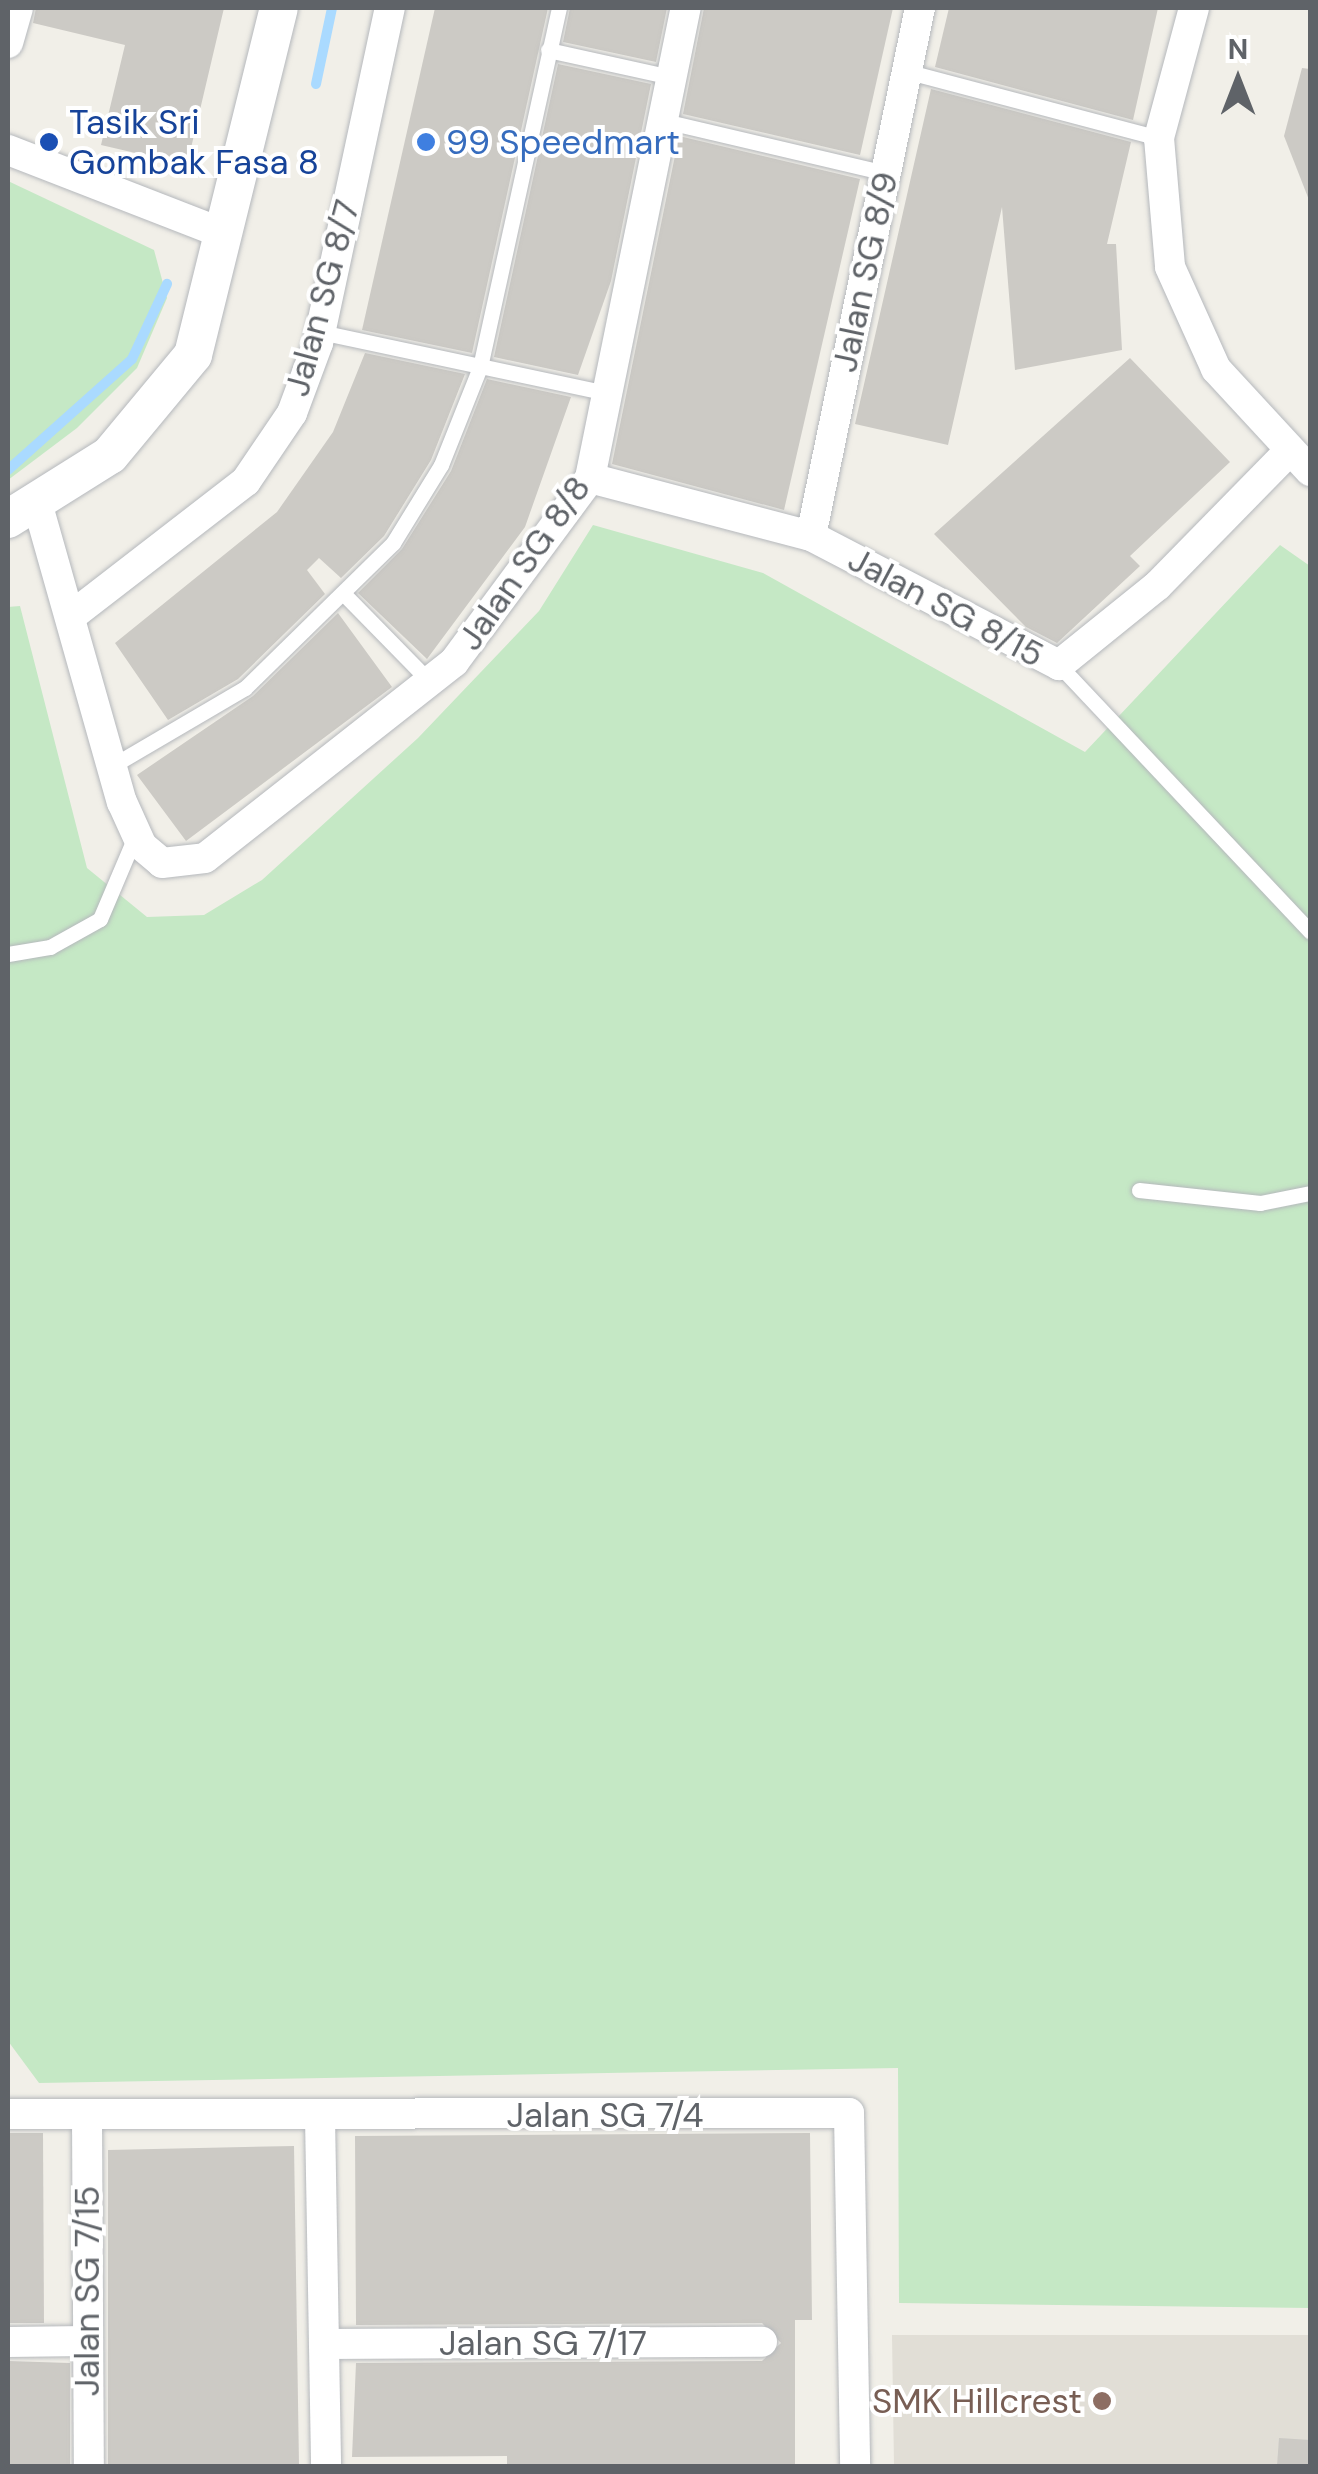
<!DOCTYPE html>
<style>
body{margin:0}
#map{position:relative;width:1318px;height:2474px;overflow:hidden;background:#f1efe8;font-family:"DM Sans",sans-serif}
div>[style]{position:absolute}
.education>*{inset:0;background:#e1ded6}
.green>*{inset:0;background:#c5e8c5}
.stream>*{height:10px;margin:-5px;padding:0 5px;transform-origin:5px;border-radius:5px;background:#aadaff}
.building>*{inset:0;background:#cccac5}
.roads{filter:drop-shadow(0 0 2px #b5b8bc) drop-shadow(0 0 2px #b5b8bc)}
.service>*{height:15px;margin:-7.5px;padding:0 7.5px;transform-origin:7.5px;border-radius:7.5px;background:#fff}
.minor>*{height:30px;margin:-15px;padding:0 15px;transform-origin:15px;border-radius:15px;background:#fff}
.tertiary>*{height:38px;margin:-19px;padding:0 19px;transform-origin:19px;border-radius:19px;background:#fff}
.dots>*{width:28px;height:28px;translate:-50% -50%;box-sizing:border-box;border:5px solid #fff;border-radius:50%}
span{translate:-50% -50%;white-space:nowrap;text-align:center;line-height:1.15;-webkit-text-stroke:8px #fff;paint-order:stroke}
.transit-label{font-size:35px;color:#164399}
.left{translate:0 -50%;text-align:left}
.shop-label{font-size:35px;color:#366cbe}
.street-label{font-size:35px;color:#5f6368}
.education-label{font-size:35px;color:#785e54}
.right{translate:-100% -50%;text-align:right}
.frame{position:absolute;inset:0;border:10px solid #5f6368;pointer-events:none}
.north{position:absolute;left:1188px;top:30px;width:100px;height:100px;-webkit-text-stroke:8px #fff;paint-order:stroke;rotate:0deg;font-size:28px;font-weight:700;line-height:40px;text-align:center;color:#5f6368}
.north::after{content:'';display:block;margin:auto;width:35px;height:45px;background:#5f6368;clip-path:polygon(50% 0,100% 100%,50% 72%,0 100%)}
</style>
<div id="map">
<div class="education">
<i style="clip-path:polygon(892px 2335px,1310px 2335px,1310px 2466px,894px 2466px)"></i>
</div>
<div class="green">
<i style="clip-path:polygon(8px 181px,154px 250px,167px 298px,137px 368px,77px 428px,8px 480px)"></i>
<i style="clip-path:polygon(593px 525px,763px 573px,1085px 752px,1280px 545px,1310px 566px,1310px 2308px,899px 2303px,898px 2068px,39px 2083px,8px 2041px,8px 607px,20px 606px,87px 868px,147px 917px,204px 915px,262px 880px,418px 738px,539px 611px)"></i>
</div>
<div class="stream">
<i style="left:316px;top:84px;width:78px;rotate:-78.1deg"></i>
<i style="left:8px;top:470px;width:166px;rotate:-41.8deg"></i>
<i style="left:132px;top:359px;width:83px;rotate:-65deg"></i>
</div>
<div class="building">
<i style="clip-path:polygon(36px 8px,224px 8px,187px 165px,101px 145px,125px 45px,33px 23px)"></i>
<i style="clip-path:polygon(435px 8px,548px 8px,472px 353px,362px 330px)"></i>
<i style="clip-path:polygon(570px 8px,667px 8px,656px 62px,563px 42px)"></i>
<i style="clip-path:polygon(704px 8px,893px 8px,860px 155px,683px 114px)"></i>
<i style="clip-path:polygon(949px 8px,1158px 8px,1133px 120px,935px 67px)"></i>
<i style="clip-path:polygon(558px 64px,651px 84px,611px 281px,578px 375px,494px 357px)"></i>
<i style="clip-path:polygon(1302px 68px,1310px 69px,1309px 200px,1284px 136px)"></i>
<i style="clip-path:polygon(931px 89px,1131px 142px,1107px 244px,1116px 244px,1122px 350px,1015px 370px,1002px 207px,948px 445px,855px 424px)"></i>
<i style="clip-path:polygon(679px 136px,860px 179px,784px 510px,612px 464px)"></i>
<i style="clip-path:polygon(365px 353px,465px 374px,431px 460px,384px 536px,341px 578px,319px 558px,307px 570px,325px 594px,238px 679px,168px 720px,115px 643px,277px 512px,333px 432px)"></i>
<i style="clip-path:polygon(1130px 358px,1230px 462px,1130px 556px,1140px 566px,1057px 643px,1026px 627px,934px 534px)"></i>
<i style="clip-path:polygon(487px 379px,571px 397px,525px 527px,427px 659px,358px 593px,402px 549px,451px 471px)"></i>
<i style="clip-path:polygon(338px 613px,392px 687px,186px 841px,137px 775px,253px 696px)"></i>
<i style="clip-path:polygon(8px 2133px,43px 2133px,44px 2323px,8px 2323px)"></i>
<i style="clip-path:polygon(810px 2133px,812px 2320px,795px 2320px,795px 2466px,507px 2466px,507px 2456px,352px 2457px,356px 2363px,762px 2361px,781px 2343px,762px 2323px,356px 2325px,355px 2136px)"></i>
<i style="clip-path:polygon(294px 2146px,299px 2466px,108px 2466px,108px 2150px)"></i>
<i style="clip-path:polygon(8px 2361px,70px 2363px,70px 2466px,8px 2466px)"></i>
<i style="clip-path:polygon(1279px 2438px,1310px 2440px,1310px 2466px,1277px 2466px)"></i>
</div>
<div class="roads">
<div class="service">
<i style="left:548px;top:50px;width:130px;rotate:12.4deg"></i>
<i style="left:905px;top:71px;width:263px;rotate:14.8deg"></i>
<i style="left:664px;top:121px;width:228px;rotate:13.2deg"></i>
<i style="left:320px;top:332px;width:293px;rotate:12deg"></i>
<i style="left:343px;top:593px;width:126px;rotate:45.6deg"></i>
<i style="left:1059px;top:665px;width:366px;rotate:46.7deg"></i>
<i style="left:112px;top:766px;width:154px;rotate:-30.4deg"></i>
<i style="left:245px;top:688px;width:207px;rotate:-44.4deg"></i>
<i style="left:393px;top:543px;width:92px;rotate:-58.4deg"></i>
<i style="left:441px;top:465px;width:105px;rotate:-68.3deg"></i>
<i style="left:480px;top:367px;width:368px;rotate:-77.6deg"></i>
<i style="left:8px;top:954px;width:43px;rotate:-9.5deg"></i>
<i style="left:50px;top:947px;width:57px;rotate:-29.2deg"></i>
<i style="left:100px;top:919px;width:92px;rotate:-67deg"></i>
<i style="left:1139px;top:1190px;width:122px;rotate:6.1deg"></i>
<i style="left:1260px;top:1203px;width:51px;rotate:-11.3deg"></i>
</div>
<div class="minor">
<i style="left:1194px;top:8px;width:135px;rotate:105.1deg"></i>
<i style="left:1159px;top:138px;width:129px;rotate:85.1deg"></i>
<i style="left:1170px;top:267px;width:112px;rotate:65.7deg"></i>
<i style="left:1216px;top:369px;width:139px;rotate:47.3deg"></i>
<i style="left:8px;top:43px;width:36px;rotate:-74deg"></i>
<i style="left:8px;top:150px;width:233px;rotate:21.2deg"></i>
<i style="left:590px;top:478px;width:228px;rotate:14.7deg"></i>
<i style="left:811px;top:536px;width:280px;rotate:27.5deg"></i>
<i style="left:1059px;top:665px;width:126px;rotate:-38.9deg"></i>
<i style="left:1157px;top:586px;width:187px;rotate:-45.6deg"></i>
<i style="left:38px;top:506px;width:308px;rotate:74.2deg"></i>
<i style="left:122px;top:802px;width:48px;rotate:65.6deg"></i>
<i style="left:142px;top:846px;width:26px;rotate:40deg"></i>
<i style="left:162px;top:863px;width:43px;rotate:-6.6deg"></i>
<i style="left:205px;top:858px;width:317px;rotate:-38.2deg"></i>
<i style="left:454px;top:662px;width:229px;rotate:-53.5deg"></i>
<i style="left:590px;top:478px;width:480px;rotate:-78.5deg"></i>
<i style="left:811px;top:536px;width:539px;rotate:-78.34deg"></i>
<i style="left:74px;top:614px;width:217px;rotate:-37.7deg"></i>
<i style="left:246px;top:481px;width:82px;rotate:-55.9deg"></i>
<i style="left:292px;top:413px;width:75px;rotate:-69.6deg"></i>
<i style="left:318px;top:343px;width:343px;rotate:-77.9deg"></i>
<i style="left:8px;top:2114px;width:841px;rotate:-0.07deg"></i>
<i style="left:849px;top:2113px;width:353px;rotate:89deg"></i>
<i style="left:87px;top:2116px;width:350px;rotate:89.7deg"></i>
<i style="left:320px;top:2117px;width:349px;rotate:89deg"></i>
<i style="left:8px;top:2342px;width:78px;rotate:-0.7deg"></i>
<i style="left:325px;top:2344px;width:437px;rotate:-0.3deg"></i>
</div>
<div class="tertiary">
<i style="left:8px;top:519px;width:120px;rotate:-32.1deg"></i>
<i style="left:110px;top:455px;width:130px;rotate:-50.3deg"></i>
<i style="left:193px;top:355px;width:357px;rotate:-76.1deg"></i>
</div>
</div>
<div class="dots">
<i style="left:49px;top:142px;background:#1a4fb4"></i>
<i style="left:426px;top:142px;background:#3f7fe0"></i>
<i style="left:1102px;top:2401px;background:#8d6e63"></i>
</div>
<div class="transit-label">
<span class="left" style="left:69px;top:142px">Tasik Sri<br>Gombak Fasa 8</span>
</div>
<div class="shop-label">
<span class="left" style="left:446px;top:142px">99 Speedmart</span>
</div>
<div class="street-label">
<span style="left:865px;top:272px;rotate:-78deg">Jalan SG 8/9</span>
<span style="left:322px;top:298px;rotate:-75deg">Jalan SG 8/7</span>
<span style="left:524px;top:563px;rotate:-55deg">Jalan SG 8/8</span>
<span style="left:946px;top:607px;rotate:28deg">Jalan SG 8/15</span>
<span style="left:605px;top:2115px">Jalan SG 7/4</span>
<span style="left:87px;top:2291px;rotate:-90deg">Jalan SG 7/15</span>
<span style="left:543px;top:2343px">Jalan SG 7/17</span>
</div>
<div class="education-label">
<span class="right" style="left:1082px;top:2401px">SMK Hillcrest</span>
</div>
<div class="frame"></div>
<div class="north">N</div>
</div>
